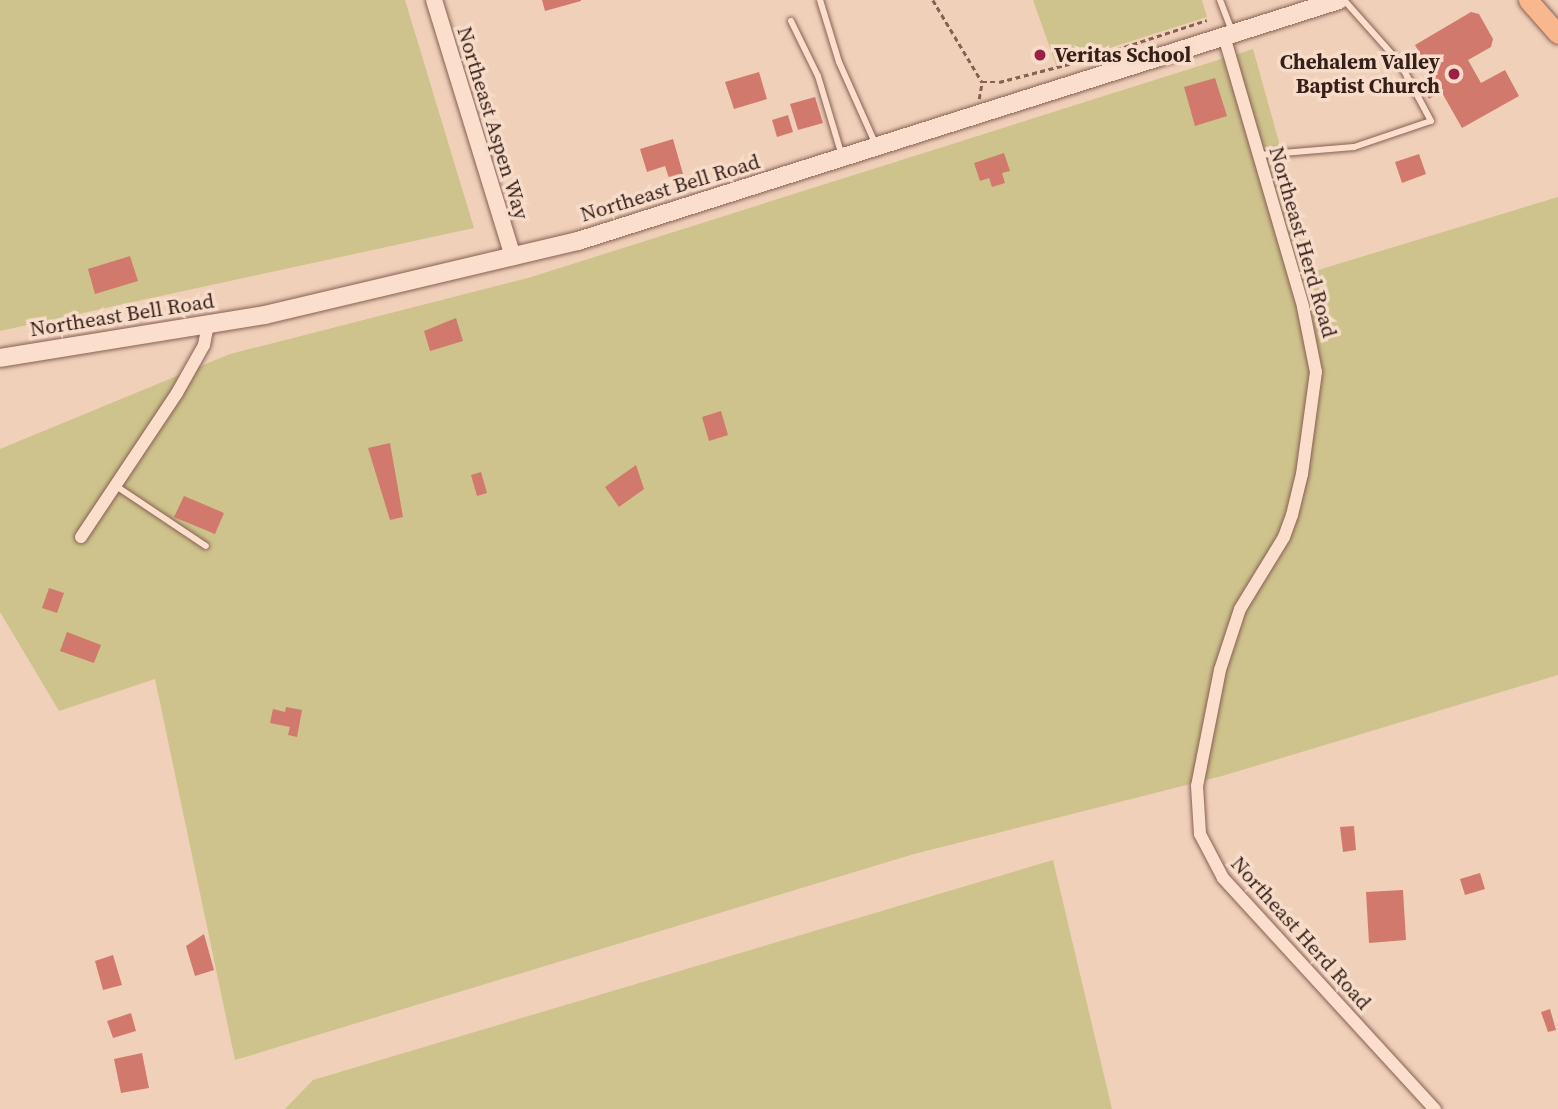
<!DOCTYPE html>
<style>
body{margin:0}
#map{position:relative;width:1558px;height:1109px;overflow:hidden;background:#f0d0b9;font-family:"Source Serif 4",serif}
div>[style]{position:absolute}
.green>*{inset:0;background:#cec38d}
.building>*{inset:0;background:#d1796c}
.path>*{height:2.5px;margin-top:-1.25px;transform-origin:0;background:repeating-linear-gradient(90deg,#876053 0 5px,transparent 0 8.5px)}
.roads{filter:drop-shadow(0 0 2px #876053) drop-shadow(0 0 2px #876053)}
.service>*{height:6px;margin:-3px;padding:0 3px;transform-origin:3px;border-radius:3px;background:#fbdfcc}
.minor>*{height:12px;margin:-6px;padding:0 6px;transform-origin:6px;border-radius:6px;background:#fbdfcc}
.tertiary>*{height:16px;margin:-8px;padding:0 8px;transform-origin:8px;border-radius:8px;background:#fbdfcc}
.secondary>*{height:18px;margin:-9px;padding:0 9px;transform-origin:9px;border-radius:9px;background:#fbdfcc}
.primary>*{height:19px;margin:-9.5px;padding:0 9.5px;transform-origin:9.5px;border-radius:9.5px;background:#f8b78d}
.dots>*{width:19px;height:19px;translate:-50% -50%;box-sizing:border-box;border:4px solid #f7dcc9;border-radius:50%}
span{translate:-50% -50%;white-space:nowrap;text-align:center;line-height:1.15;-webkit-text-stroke:7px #f7dcc9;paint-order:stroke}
.poi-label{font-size:21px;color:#351f19;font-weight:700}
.left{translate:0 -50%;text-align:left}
.right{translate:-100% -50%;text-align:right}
.street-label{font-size:21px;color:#351f19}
</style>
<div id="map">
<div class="green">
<i style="clip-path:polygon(0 0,405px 0,474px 228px,0 331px)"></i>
<i style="clip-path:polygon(1033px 0,1202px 0,1207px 17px,1056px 65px)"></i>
<i style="clip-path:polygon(1253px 49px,1315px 271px,1558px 197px,1558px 675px,1222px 776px,914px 854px,235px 1060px,155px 679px,59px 711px,0 612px,0 449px,230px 354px,528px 278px)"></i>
<i style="clip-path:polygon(1053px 860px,1112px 1109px,285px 1109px,313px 1080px)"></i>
</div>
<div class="building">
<i style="clip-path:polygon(542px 0,581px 0,581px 1px,545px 11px)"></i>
<i style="clip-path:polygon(1471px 12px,1479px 14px,1493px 39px,1491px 47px,1468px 60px,1481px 83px,1505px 70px,1519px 96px,1462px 128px,1441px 91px,1429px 99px,1421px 85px,1434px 78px,1415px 45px)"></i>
<i style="clip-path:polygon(759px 72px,767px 99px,734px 109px,725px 82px)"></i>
<i style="clip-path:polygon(1215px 78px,1227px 116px,1195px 126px,1184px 87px)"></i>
<i style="clip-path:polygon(815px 97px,823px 123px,798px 130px,790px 104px)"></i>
<i style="clip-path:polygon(788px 115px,793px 132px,777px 137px,772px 120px)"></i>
<i style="clip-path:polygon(673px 139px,683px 174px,669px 178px,665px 166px,647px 172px,640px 149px)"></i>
<i style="clip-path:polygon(1004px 153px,1010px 171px,1002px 173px,1005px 183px,992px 187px,989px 178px,980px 181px,974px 163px)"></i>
<i style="clip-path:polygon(1419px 154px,1426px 174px,1402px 183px,1395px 162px)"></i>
<i style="clip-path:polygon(130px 256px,138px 281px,95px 294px,88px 269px)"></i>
<i style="clip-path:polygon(456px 318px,463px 341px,430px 351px,424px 331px)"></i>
<i style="clip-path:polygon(721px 411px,728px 435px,709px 441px,702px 417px)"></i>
<i style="clip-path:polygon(390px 443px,403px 517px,390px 520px,368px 448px)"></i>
<i style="clip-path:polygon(636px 465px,644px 489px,619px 507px,605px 487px)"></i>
<i style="clip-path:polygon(481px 472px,487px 493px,477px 496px,471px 475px)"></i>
<i style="clip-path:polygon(184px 496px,224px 513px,215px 534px,174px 517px)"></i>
<i style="clip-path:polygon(49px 588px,64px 593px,57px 613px,42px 608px)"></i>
<i style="clip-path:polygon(67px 632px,101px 645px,94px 663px,60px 651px)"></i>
<i style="clip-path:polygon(286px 707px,302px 710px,297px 737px,288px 735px,290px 727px,270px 723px,273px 709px,285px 712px)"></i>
<i style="clip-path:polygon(1354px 826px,1356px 850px,1343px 852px,1340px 827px)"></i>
<i style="clip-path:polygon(1480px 873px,1485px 889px,1465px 895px,1460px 879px)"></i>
<i style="clip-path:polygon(1403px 890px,1406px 940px,1369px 943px,1366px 892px)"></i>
<i style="clip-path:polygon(204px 934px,214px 970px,195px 976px,186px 946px)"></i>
<i style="clip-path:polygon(113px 955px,122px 985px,103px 990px,95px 961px)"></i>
<i style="clip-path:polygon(1550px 1009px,1556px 1030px,1548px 1032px,1541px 1012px)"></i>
<i style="clip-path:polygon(131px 1013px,136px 1031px,113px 1038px,107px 1021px)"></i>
<i style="clip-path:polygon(142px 1053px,149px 1088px,121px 1093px,114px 1059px)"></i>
</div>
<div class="path">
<i style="left:933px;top:0;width:96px;rotate:59.1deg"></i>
<i style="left:982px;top:82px;width:17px"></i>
<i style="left:999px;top:82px;width:88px;rotate:-14.5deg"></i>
<i style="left:1084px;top:60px;width:129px;rotate:-18deg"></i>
<i style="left:979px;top:99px;width:17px;rotate:-80deg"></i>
</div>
<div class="roads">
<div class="service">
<i style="left:820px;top:0;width:65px;rotate:73deg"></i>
<i style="left:839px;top:62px;width:91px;rotate:66deg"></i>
<i style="left:1220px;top:0;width:33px;rotate:69deg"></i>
<i style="left:791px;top:21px;width:61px;rotate:63.9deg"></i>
<i style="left:818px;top:76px;width:84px;rotate:73.3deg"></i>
<i style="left:1259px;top:155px;width:95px;rotate:-4.8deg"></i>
<i style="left:1354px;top:147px;width:81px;rotate:-18.7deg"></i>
<i style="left:1431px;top:121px;width:66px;rotate:-118.1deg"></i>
<i style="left:1400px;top:63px;width:84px;rotate:-131.6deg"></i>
<i style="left:116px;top:486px;width:108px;rotate:33.7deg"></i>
</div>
<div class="minor">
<i style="left:1224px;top:36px;width:282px;rotate:73.7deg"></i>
<i style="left:1303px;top:307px;width:66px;rotate:78.7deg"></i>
<i style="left:1316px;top:372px;width:103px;rotate:97.8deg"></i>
<i style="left:1302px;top:474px;width:42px;rotate:103.7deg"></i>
<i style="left:1292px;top:515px;width:23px;rotate:110deg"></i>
<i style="left:1284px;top:537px;width:84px;rotate:121.4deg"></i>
<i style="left:1240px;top:609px;width:64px;rotate:108.2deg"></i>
<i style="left:1220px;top:670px;width:118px;rotate:101.2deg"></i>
<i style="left:1197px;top:786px;width:48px;rotate:86.4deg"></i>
<i style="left:1200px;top:834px;width:50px;rotate:62.4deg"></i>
<i style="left:1223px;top:878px;width:314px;rotate:47.5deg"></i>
<i style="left:81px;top:537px;width:173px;rotate:-56.3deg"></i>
<i style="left:177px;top:393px;width:55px;rotate:-60.6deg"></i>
<i style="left:204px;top:345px;width:20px;rotate:-79deg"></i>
</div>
<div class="tertiary">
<i style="left:434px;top:0;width:269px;rotate:72.9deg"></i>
</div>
<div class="secondary">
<i style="left:0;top:358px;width:268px;rotate:-9.2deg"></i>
<i style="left:265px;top:315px;width:322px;rotate:-13.3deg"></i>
<i style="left:578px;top:241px;width:798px;rotate:-17.57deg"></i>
</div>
<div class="primary">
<i style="left:1528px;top:0;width:45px;rotate:48.6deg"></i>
</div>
</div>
<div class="dots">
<i style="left:1040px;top:55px;background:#9a2044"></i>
<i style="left:1454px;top:74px;background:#9a2044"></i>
</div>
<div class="poi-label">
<span class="left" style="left:1054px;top:55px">Veritas School</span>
<span class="right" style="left:1440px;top:74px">Chehalem Valley<br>Baptist Church</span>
</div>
<div class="street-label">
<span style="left:493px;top:123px;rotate:73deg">Northeast Aspen Way</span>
<span style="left:670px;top:188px;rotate:-17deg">Northeast Bell Road</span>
<span style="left:1303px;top:242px;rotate:74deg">Northeast Herd Road</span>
<span style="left:122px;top:315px;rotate:-9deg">Northeast Bell Road</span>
<span style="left:1301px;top:933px;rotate:48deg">Northeast Herd Road</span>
</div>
</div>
